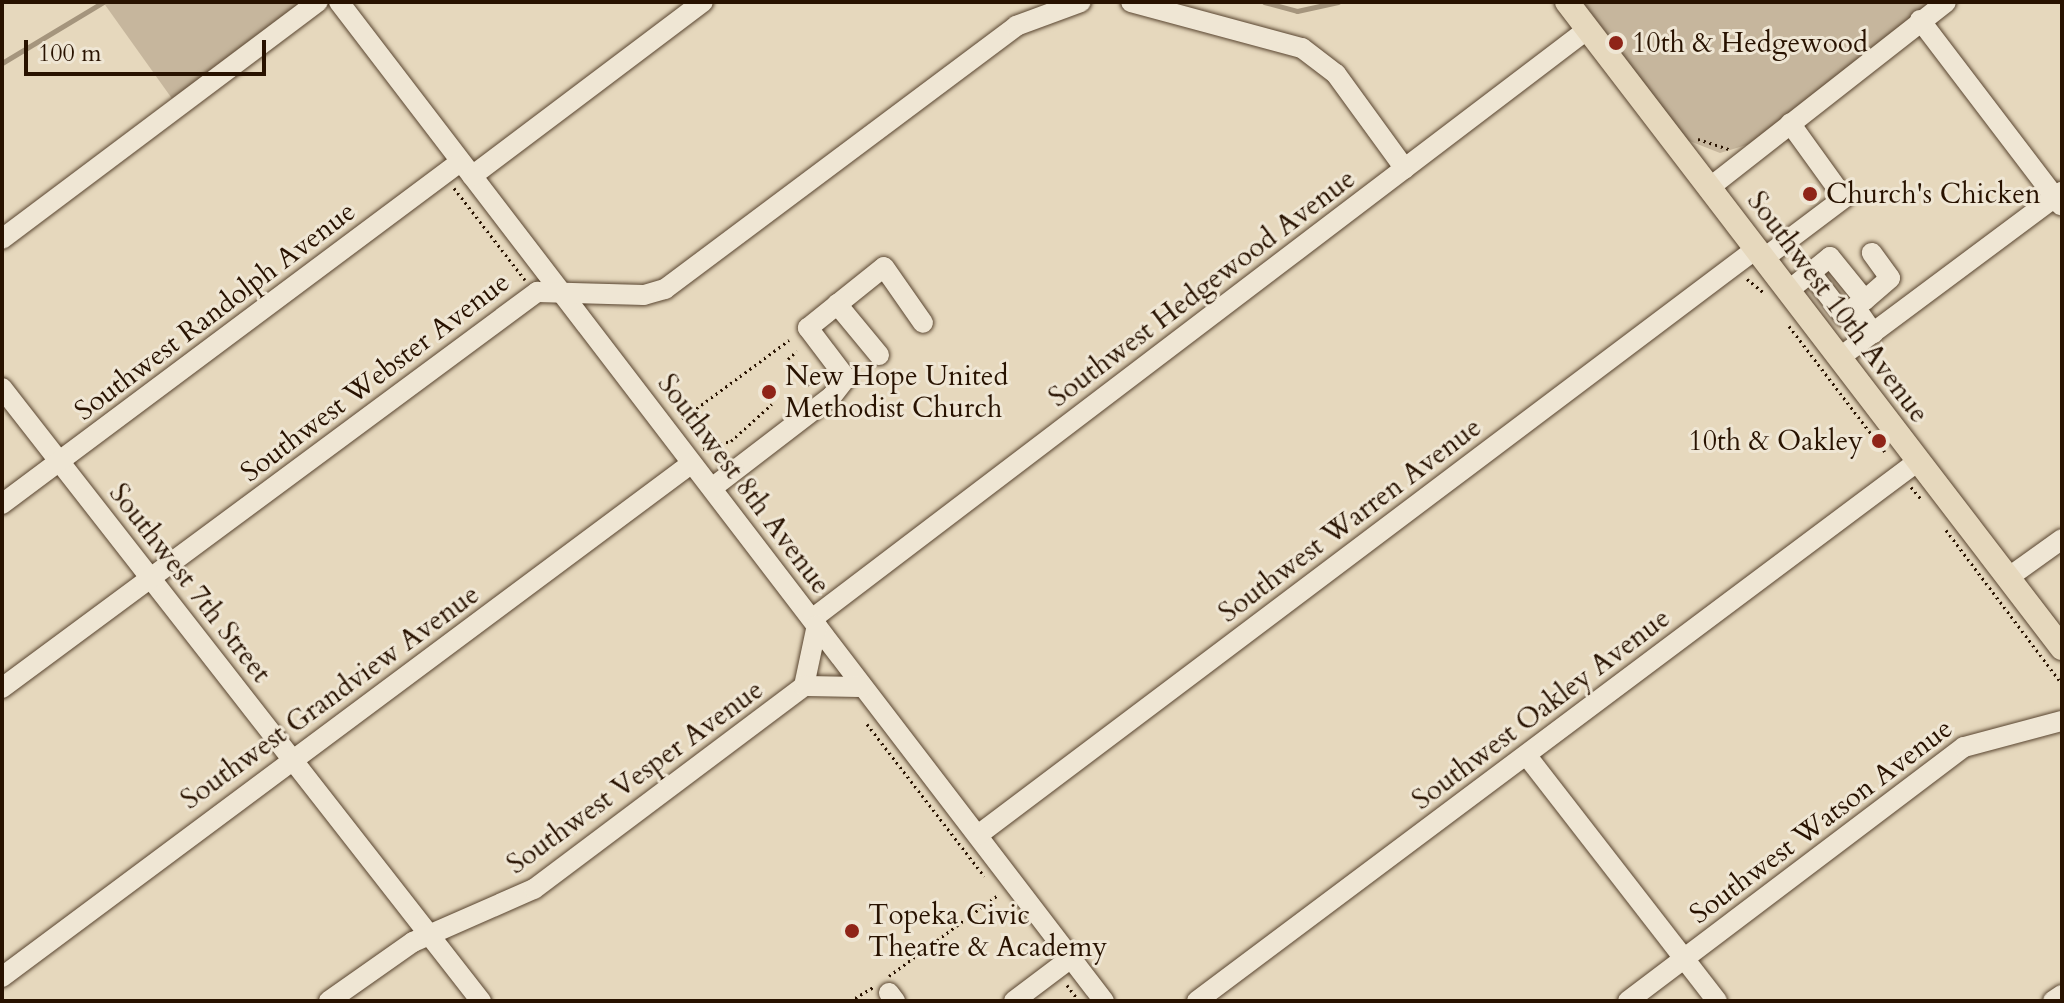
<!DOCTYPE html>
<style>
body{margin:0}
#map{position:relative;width:2064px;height:1003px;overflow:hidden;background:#e6d8bd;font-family:Cardo,serif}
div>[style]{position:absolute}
.green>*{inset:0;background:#c6b69d}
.stream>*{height:5px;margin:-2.5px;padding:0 2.5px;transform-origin:2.5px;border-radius:2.5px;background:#a5957d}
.path>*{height:3px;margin-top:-1.5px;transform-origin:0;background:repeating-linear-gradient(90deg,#281200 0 2px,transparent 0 6px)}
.roads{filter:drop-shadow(0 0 2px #58442f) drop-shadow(0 0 2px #58442f)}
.minor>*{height:20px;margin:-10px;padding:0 10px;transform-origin:10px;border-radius:10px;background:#efe6d4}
.major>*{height:24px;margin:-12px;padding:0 12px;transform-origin:12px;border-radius:12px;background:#e6d8bd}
.dots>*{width:22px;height:22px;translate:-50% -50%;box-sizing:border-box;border:4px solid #efe6d4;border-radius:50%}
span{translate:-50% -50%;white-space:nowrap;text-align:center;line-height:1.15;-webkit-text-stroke:6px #efe6d4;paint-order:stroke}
.poi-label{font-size:28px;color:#281200}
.left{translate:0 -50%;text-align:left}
.right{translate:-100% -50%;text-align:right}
.street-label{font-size:28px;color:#281200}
.frame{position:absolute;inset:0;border:4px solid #281200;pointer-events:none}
.scale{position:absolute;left:24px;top:40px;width:242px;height:36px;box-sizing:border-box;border:4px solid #281200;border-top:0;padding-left:10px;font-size:24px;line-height:28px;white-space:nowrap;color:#281200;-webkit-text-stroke:6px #efe6d4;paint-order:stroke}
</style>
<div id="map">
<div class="green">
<i style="clip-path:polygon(103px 2px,318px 2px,178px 107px)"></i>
<i style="clip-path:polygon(1583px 2px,1938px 2px,1750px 144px,1720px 153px,1687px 140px)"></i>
</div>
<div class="stream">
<i style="left:1264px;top:2px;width:34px;rotate:15deg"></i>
<i style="left:1297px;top:11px;width:42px;rotate:-12.4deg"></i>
<i style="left:2px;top:63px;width:118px;rotate:-31.1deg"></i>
</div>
<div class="path">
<i style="left:1698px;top:139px;width:35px;rotate:18deg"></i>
<i style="left:454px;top:188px;width:116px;rotate:52.3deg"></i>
<i style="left:1747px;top:279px;width:21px;rotate:39deg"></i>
<i style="left:1789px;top:326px;width:158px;rotate:52.7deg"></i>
<i style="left:788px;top:359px;width:12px;rotate:-42deg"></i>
<i style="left:807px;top:385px;width:13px;rotate:-39deg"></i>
<i style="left:682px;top:419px;width:133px;rotate:-36.4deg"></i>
<i style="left:703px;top:449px;width:29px;rotate:-16deg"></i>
<i style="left:731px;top:441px;width:55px;rotate:-42.1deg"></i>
<i style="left:1911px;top:487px;width:17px;rotate:50deg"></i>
<i style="left:1946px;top:530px;width:193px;rotate:53deg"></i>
<i style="left:867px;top:724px;width:192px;rotate:52.4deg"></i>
<i style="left:889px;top:976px;width:136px;rotate:-36.6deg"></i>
<i style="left:1067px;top:985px;width:20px;rotate:53deg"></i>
<i style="left:850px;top:1001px;width:27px;rotate:-31deg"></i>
</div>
<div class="roads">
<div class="minor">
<i style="left:339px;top:2px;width:1258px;rotate:52.56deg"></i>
<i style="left:1131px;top:2px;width:177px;rotate:15.1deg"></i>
<i style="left:1302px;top:48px;width:43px;rotate:37.4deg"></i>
<i style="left:1336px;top:74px;width:117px;rotate:54deg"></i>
<i style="left:1920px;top:20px;width:233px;rotate:52.7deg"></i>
<i style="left:472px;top:176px;width:289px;rotate:-37deg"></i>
<i style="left:1709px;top:188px;width:301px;rotate:-38.1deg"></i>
<i style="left:2px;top:239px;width:395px;rotate:-36.9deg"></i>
<i style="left:1763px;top:259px;width:101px;rotate:-37deg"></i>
<i style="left:1844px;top:198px;width:92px;rotate:-125.8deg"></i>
<i style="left:1811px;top:273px;width:54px;rotate:52.5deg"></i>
<i style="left:1844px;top:316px;width:14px;rotate:-39deg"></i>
<i style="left:1788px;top:291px;width:54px;rotate:-39deg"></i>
<i style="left:1830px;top:257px;width:55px;rotate:50.9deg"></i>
<i style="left:1865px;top:300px;width:12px;rotate:145deg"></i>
<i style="left:1855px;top:307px;width:32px;rotate:55deg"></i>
<i style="left:1865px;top:300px;width:33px;rotate:-41deg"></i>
<i style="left:1890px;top:278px;width:31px;rotate:-126deg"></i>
<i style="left:837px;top:304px;width:66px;rotate:50.5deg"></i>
<i style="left:1839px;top:358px;width:278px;rotate:-36.7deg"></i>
<i style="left:2px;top:388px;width:778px;rotate:52deg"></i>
<i style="left:712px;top:488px;width:151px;rotate:-37.5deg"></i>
<i style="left:832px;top:396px;width:23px;rotate:-52deg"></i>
<i style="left:846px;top:378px;width:63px;rotate:-127.2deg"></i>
<i style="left:808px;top:328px;width:97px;rotate:-38.8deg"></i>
<i style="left:884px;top:267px;width:68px;rotate:55.1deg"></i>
<i style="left:2px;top:504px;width:572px;rotate:-36.75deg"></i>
<i style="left:2009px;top:577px;width:65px;rotate:-35.6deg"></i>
<i style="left:812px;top:619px;width:975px;rotate:-37.25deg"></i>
<i style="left:804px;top:686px;width:62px;rotate:-78deg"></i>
<i style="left:2px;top:688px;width:666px;rotate:-36.51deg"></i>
<i style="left:537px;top:292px;width:107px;rotate:1.6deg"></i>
<i style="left:644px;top:295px;width:22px;rotate:-16deg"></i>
<i style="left:665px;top:289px;width:439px;rotate:-36.8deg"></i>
<i style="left:1016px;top:26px;width:69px;rotate:-20.3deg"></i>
<i style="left:1527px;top:756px;width:310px;rotate:52.2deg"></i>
<i style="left:978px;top:835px;width:974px;rotate:-36.99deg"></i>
<i style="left:2px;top:977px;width:860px;rotate:-36.68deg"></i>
<i style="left:889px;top:993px;width:10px;rotate:53deg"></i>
<i style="left:329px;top:1001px;width:103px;rotate:-35.1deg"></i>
<i style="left:413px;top:942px;width:132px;rotate:-23.7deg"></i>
<i style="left:534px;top:889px;width:338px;rotate:-36.9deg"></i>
<i style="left:804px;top:686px;width:58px;rotate:1deg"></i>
<i style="left:1014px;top:1001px;width:71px;rotate:-37deg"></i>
<i style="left:1197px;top:1001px;width:901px;rotate:-36.83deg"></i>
<i style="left:1628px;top:1001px;width:421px;rotate:-37.1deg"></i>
<i style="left:1964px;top:747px;width:101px;rotate:-14.9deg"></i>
<i style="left:2053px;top:1001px;width:11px;rotate:-34deg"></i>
</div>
<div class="major">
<i style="left:1567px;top:2px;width:814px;rotate:52.54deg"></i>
</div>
</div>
<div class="dots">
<i style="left:1616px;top:43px;background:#8f2418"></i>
<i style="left:1810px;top:194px;background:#8f2418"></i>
<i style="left:769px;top:392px;background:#8f2418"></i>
<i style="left:1879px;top:441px;background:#8f2418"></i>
<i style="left:852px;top:931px;background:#8f2418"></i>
</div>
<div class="poi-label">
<span class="left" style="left:1632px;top:43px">10th &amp; Hedgewood</span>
<span class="left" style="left:1826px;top:194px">Church's Chicken</span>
<span class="left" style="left:785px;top:392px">New Hope United<br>Methodist Church</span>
<span class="right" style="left:1863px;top:441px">10th &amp; Oakley</span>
<span class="left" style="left:868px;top:931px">Topeka Civic<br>Theatre &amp; Academy</span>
</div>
<div class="street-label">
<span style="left:1202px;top:288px;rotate:-37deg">Southwest Hedgewood Avenue</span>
<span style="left:1838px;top:307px;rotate:53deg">Southwest 10th Avenue</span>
<span style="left:215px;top:311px;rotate:-37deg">Southwest Randolph Avenue</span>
<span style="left:375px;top:377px;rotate:-37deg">Southwest Webster Avenue</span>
<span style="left:744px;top:484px;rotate:53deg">Southwest 8th Avenue</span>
<span style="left:1350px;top:520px;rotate:-37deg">Southwest Warren Avenue</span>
<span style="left:190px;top:583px;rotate:52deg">Southwest 7th Street</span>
<span style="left:330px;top:697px;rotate:-36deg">Southwest Grandview Avenue</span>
<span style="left:1541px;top:709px;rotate:-37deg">Southwest Oakley Avenue</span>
<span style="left:635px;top:777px;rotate:-36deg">Southwest Vesper Avenue</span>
<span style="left:1821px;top:821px;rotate:-37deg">Southwest Watson Avenue</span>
</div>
<div class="frame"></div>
<div class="scale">100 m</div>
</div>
